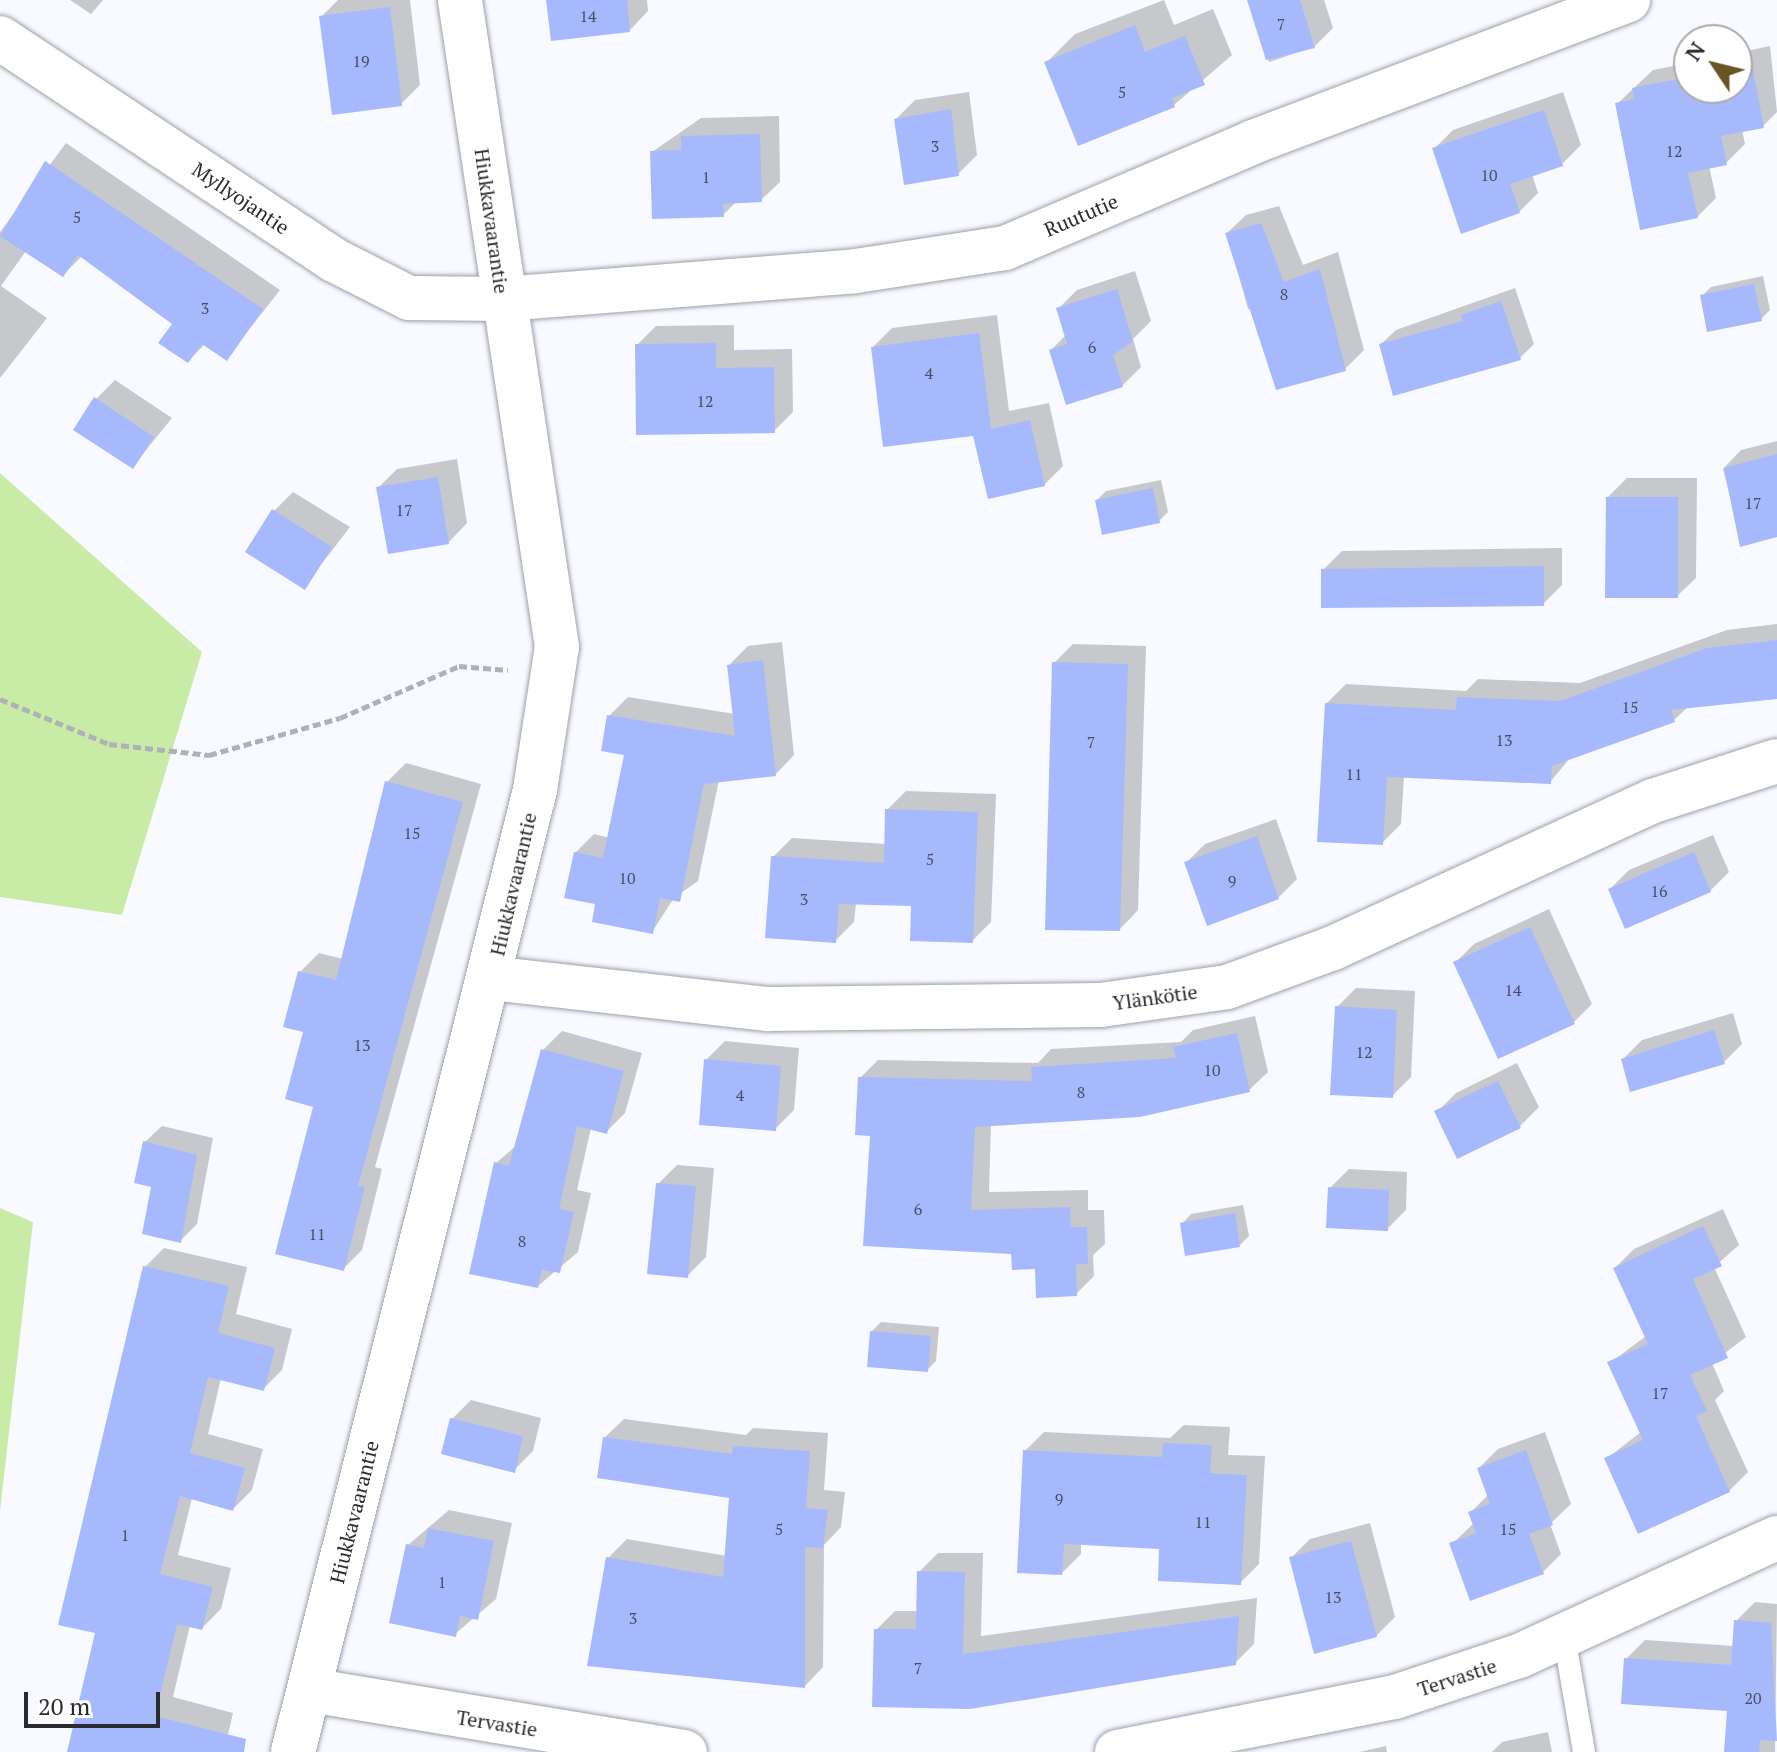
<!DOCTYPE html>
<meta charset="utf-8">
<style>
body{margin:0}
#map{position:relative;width:1777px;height:1752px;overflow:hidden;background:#f8faff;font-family:"PT Serif",serif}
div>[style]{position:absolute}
.green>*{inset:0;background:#c8eca6}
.shadow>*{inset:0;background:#0003}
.building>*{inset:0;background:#a6b9fd}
.path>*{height:5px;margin-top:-2.5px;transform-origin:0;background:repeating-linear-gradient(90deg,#afb1b6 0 8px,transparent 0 12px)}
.roads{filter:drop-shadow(0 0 2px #9da0ab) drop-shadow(0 0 2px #9da0ab)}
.lane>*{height:22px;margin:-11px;padding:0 11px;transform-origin:11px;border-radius:11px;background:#fff}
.street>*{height:44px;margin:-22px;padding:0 22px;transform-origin:22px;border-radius:22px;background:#fff}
span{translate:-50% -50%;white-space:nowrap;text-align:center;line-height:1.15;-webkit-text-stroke:6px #fff;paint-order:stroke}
.number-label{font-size:16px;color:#494e63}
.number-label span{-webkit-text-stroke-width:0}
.street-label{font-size:20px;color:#2a2b30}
.north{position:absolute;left:1673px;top:24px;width:80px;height:80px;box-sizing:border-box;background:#fff;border:2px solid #aaaaac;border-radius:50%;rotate:305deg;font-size:22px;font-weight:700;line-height:32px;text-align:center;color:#2a2b30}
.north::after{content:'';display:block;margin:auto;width:28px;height:36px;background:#685523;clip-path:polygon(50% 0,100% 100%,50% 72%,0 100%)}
.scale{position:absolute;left:24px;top:1692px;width:136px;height:36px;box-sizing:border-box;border:4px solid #2a2b30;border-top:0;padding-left:10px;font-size:24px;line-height:28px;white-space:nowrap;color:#2a2b30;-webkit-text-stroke:6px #fff;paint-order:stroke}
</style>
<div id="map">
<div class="green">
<i style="clip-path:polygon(0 473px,202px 652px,122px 915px,0 897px)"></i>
<i style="clip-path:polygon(0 1208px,33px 1222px,0 1511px)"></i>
</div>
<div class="shadow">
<i style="clip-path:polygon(70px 0,103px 0,91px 14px)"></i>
<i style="clip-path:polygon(338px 0,410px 0,420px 85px,401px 104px,321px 17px)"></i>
<i style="clip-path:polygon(548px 0,647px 0,648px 11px,630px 30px)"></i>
<i style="clip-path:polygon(1164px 0,1174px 25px,1213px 9px,1232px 55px,1174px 105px,1047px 62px,1075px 34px)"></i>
<i style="clip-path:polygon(1249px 0,1324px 0,1333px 28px,1314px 47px,1269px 62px)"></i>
<i style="clip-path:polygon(1770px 46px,1777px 112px,1763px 126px,1742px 130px,1745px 144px,1726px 163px,1709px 166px,1716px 198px,1697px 217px,1617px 104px,1653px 70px,1689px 63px,1689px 88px,1737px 88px,1737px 53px)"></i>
<i style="clip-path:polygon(969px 92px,977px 155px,958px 174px,896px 119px,915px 100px)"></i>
<i style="clip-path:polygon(1563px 92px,1581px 145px,1562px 164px,1532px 174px,1538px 193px,1519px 212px,1434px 149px,1453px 130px)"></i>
<i style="clip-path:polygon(779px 116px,780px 182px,761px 200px,737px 201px,723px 215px,652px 152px,701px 118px)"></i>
<i style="clip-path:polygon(66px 143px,280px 290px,227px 358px,205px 344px,188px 361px,174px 324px,82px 256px,63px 275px,26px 251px,1px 286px,47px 318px,0 378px,0 232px)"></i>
<i style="clip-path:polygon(1279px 206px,1303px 265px,1338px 252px,1364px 350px,1345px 369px,1256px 307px,1248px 309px,1227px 233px,1246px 215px)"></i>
<i style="clip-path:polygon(1135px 271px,1151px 321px,1133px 339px,1141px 367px,1122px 386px,1051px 350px,1066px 335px,1058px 309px,1077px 290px)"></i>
<i style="clip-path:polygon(1763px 276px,1770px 310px,1761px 319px,1702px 296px,1711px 287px)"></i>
<i style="clip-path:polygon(1515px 288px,1534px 344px,1520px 358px,1381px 344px,1396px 330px)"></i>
<i style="clip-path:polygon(997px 315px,1009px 411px,1049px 403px,1063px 466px,1044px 485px,873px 347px,892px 328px)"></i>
<i style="clip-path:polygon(734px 325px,734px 350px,792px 349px,793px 412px,774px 431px,637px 345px,656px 326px)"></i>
<i style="clip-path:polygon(115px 380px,172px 418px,133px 466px,96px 399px)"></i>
<i style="clip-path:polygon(1777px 441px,1777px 535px,1742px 544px,1723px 469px,1741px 450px)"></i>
<i style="clip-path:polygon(457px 459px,467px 523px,449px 542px,378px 488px,397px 469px)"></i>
<i style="clip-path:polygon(1627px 478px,1697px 478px,1696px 578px,1677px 596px,1608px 497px)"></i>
<i style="clip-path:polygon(1161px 480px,1168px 512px,1159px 521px,1097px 500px,1106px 491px)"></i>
<i style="clip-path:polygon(293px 492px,350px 527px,304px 587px,274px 511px)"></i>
<i style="clip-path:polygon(1562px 548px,1562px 585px,1543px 604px,1323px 570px,1342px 551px)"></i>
<i style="clip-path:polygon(1777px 624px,1777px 697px,1688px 707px,1674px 720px,1570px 758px,1551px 781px,1404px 776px,1401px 824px,1382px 843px,1327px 703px,1346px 684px,1466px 691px,1478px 679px,1580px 683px,1727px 630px)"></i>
<i style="clip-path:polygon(782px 642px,794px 755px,776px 774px,719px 780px,698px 881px,674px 898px,652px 932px,598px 903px,575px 853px,594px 834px,610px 838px,626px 753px,609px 716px,628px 697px,735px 714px,729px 665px,748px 646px)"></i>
<i style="clip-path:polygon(1073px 644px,1146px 646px,1138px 910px,1120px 929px,1054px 663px)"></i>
<i style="clip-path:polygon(406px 763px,481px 784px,375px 1167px,382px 1169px,362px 1250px,343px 1269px,300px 972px,319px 953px,343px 959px,387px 782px)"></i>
<i style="clip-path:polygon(906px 791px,996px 794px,991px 922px,972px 941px,913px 904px,856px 903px,854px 922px,835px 941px,773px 857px,792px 838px,886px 844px,887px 810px)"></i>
<i style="clip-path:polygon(1276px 819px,1297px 879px,1278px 898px,1186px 863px,1205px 844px)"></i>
<i style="clip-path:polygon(1713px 835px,1729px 872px,1710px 891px,1610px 889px,1629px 870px)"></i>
<i style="clip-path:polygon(1549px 909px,1592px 1004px,1574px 1022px,1456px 962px,1474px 944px)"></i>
<i style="clip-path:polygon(1356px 988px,1415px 991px,1411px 1077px,1392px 1096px,1337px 1007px)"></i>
<i style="clip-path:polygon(1733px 1013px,1742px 1044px,1723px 1063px,1623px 1059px,1642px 1040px)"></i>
<i style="clip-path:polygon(1255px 1016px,1268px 1072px,1249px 1090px,991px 1124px,989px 1192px,1088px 1190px,1088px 1210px,1104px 1210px,1105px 1244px,1093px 1255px,1094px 1276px,1076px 1294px,1013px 1253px,872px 1134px,860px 1078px,878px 1060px,1038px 1063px,1051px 1049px,1181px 1042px,1193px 1030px)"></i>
<i style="clip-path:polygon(562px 1031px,642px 1053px,625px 1113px,606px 1132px,591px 1128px,577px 1190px,591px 1193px,578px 1252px,538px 1286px,496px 1163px,517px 1145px,543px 1050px)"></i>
<i style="clip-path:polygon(725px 1041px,799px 1048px,794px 1110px,775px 1129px,706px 1060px)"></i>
<i style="clip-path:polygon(1517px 1063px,1539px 1107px,1520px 1126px,1437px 1112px,1456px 1093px)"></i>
<i style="clip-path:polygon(162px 1126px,213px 1138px,197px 1224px,181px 1240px,154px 1186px,145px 1142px)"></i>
<i style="clip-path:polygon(677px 1165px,714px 1168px,706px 1257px,687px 1276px,658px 1184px)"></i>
<i style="clip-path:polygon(1349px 1169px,1407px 1172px,1406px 1210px,1387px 1229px,1330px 1188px)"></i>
<i style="clip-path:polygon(1243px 1205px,1249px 1236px,1240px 1245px,1182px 1224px,1191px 1214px)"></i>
<i style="clip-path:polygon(1723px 1209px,1739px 1245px,1714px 1267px,1746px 1337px,1712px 1363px,1724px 1391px,1715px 1400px,1748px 1472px,1729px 1491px,1606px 1459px,1641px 1432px,1610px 1363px,1646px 1336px,1615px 1268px,1634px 1249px)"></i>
<i style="clip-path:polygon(164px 1248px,247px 1267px,236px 1314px,292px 1329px,282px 1370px,263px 1389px,221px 1378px,208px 1434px,263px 1449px,252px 1490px,233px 1509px,192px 1498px,178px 1555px,231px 1568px,221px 1609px,202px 1628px,190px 1625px,173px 1697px,233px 1713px,224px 1752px,69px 1752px,97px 1632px,145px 1267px)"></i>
<i style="clip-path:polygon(881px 1322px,939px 1327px,936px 1361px,927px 1370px,872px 1331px)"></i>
<i style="clip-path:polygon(471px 1400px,541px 1418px,533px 1451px,514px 1470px,452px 1419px)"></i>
<i style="clip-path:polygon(624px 1419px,746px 1435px,753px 1428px,828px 1433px,824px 1490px,845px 1492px,841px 1527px,824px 1545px,823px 1667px,805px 1686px,608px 1558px,627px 1539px,727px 1556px,731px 1496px,605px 1437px)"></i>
<i style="clip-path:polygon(1184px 1425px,1230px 1427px,1228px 1455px,1265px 1456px,1259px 1564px,1240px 1583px,1161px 1547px,1081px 1543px,1081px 1554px,1062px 1573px,1025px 1451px,1044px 1432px,1170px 1438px)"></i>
<i style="clip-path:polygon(1545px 1432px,1571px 1504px,1550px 1524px,1561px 1554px,1543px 1572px,1452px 1544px,1474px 1523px,1471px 1512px,1489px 1494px,1479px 1468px,1498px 1449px)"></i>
<i style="clip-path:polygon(449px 1510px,512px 1523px,496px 1599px,455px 1634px,408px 1545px)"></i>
<i style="clip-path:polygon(1370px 1523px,1395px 1617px,1376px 1636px,1291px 1558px,1310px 1539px)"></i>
<i style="clip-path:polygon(938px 1553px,983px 1553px,981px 1636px,1257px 1598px,1254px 1644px,1235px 1663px,970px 1707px,876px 1630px,895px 1611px,918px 1611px,919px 1572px)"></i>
<i style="clip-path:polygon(1755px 1602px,1777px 1604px,1775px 1752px,1726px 1752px,1729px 1709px,1626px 1659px,1645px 1640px,1734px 1646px,1736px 1621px)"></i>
<i style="clip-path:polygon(1548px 1732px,1552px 1752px,1492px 1752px,1502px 1742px)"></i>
<i style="clip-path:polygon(1386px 1746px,1387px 1752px,1359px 1752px)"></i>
</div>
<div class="building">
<i style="clip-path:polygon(546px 0,627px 0,630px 32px,551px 41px)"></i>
<i style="clip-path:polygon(1247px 0,1300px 0,1315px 48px,1266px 60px)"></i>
<i style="clip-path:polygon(390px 7px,402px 106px,332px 115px,319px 16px)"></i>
<i style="clip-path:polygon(1135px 25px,1145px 52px,1185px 36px,1205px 85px,1172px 98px,1175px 107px,1078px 146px,1044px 62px)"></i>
<i style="clip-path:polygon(1752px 64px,1764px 128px,1721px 136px,1727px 165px,1688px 173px,1698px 218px,1640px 230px,1615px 103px,1634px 99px,1632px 88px,1689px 77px,1689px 88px,1737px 88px,1737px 67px)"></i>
<i style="clip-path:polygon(951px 109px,959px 176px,904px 185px,894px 119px)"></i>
<i style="clip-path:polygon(1544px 110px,1563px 166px,1510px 184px,1520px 213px,1461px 234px,1432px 148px)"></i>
<i style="clip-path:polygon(760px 134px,762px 202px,723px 204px,724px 217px,652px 219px,650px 151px,681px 150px,681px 136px)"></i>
<i style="clip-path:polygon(45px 161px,263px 309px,227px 361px,202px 344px,188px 363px,158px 343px,172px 324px,78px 255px,63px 277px,0 236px)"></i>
<i style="clip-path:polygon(1261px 223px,1284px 282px,1320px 269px,1346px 371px,1276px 390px,1225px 233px)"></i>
<i style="clip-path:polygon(1754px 284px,1762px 321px,1707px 332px,1700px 295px)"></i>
<i style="clip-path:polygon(1117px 289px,1133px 341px,1113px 355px,1123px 387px,1066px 405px,1049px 350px,1067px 344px,1056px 308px)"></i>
<i style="clip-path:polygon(1501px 301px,1521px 360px,1393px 396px,1379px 344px,1463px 321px,1461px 315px)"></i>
<i style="clip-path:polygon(979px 333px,991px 429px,1030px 420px,1045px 486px,988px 499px,973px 436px,883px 447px,871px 347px)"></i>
<i style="clip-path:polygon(716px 343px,716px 368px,774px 367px,775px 433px,636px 435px,635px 344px)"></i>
<i style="clip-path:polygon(94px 397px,154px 437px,133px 469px,73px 430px)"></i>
<i style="clip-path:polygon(1777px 454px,1777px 537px,1740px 547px,1724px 468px)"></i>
<i style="clip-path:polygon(438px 477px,449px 544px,388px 554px,376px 487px)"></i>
<i style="clip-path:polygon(1153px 488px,1160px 523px,1102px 535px,1095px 500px)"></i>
<i style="clip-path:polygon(1606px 497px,1678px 497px,1678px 598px,1605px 598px)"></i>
<i style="clip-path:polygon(272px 509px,332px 547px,305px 590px,245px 552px)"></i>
<i style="clip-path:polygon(1544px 566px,1544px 606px,1321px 608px,1321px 569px)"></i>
<i style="clip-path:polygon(1777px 640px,1777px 699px,1671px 710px,1675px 722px,1552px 766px,1551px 784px,1387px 777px,1383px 845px,1317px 842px,1325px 703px,1456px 710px,1457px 697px,1560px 701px,1707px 648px)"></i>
<i style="clip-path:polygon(763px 660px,776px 776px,704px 784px,680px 902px,660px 898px,653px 934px,592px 922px,595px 904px,564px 898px,574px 852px,603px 858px,624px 755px,601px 751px,607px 715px,735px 736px,727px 665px)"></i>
<i style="clip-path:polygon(1052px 662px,1128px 664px,1120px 931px,1045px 930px)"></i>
<i style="clip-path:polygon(385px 781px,463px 802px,358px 1186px,365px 1187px,344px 1271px,275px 1254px,313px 1107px,285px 1099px,303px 1032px,283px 1027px,298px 971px,336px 980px)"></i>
<i style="clip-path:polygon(885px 809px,978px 812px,973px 943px,910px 941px,911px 906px,839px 904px,836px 943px,765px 938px,771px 856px,884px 863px)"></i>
<i style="clip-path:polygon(1257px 836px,1279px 899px,1207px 926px,1184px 862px)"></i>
<i style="clip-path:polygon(1694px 852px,1711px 892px,1625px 929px,1608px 889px)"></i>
<i style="clip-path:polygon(1530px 927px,1575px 1024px,1498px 1059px,1453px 962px)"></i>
<i style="clip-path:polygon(1335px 1006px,1397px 1010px,1393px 1098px,1330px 1095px)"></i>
<i style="clip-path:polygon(1714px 1030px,1725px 1064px,1630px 1092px,1621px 1059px)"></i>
<i style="clip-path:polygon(1237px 1033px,1250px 1092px,1140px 1117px,975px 1127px,971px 1210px,1070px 1207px,1071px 1227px,1087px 1227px,1088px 1264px,1076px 1264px,1077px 1296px,1036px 1298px,1035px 1269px,1012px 1270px,1011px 1254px,863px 1246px,870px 1136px,855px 1135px,858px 1077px,1032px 1081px,1031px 1067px,1176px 1058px,1173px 1047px)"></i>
<i style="clip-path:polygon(541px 1049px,624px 1071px,607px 1134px,577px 1126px,559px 1209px,574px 1212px,560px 1273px,542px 1270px,538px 1288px,469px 1274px,494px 1162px,509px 1166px)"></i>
<i style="clip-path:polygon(704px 1059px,781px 1066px,776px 1131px,699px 1125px)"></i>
<i style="clip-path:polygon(1498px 1081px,1521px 1128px,1457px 1159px,1434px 1111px)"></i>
<i style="clip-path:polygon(143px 1141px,197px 1155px,181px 1243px,142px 1234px,151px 1187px,134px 1183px)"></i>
<i style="clip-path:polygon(656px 1183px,696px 1186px,688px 1278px,647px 1274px)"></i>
<i style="clip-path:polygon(1328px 1187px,1389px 1190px,1388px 1231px,1326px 1228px)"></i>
<i style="clip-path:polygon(1235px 1213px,1240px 1247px,1185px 1256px,1180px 1223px)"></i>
<i style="clip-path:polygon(1703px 1226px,1722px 1266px,1693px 1279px,1728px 1358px,1690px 1375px,1707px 1411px,1696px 1416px,1730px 1492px,1638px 1534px,1604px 1458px,1643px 1440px,1607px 1362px,1648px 1344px,1613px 1268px)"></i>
<i style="clip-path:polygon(143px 1266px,229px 1286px,218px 1333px,275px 1348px,264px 1391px,208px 1377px,190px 1453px,245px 1468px,233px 1511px,180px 1496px,160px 1574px,213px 1587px,202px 1630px,177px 1624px,155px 1716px,246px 1739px,244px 1752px,67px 1752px,95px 1633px,58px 1625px)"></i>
<i style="clip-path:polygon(870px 1331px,931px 1336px,928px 1372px,867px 1367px)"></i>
<i style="clip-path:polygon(450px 1418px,523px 1436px,515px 1473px,441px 1454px)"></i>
<i style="clip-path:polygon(603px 1437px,732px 1454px,733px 1446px,810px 1451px,806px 1508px,828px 1510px,823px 1548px,805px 1547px,805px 1688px,587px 1666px,606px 1557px,723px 1577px,729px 1498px,597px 1478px)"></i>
<i style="clip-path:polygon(1163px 1443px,1212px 1445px,1210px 1473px,1247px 1475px,1241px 1585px,1158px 1581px,1159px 1549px,1064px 1544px,1062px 1575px,1017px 1573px,1023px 1450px,1162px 1457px)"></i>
<i style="clip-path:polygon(1526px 1450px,1553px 1525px,1529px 1534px,1544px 1574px,1470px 1601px,1449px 1543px,1476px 1533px,1468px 1512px,1490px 1504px,1477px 1468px)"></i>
<i style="clip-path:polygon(428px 1528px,494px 1541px,478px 1620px,460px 1616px,456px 1637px,389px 1623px,406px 1544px,424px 1548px)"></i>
<i style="clip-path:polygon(1351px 1541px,1377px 1637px,1314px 1654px,1289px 1557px)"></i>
<i style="clip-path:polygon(917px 1571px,965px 1572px,963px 1654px,1239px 1616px,1236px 1665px,970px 1709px,872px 1707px,874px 1629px,916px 1629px)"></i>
<i style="clip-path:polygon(1734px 1620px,1771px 1623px,1777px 1741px,1760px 1740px,1759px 1752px,1724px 1752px,1727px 1711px,1621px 1704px,1624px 1658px,1731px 1665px)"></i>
</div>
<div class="path">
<i style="left:0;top:699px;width:118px;rotate:22.4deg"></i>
<i style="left:109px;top:744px;width:101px;rotate:6.3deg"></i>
<i style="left:209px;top:755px;width:136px;rotate:-15.8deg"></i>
<i style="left:340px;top:718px;width:130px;rotate:-23.6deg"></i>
<i style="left:459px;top:666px;width:49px;rotate:4.7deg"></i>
</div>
<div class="roads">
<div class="lane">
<i style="left:1564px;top:1636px;width:118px;rotate:80.2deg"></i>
</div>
<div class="street">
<i style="left:0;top:38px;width:401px;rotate:33.6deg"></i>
<i style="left:334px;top:260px;width:84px;rotate:26.9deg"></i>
<i style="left:409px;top:298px;width:94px;rotate:0.6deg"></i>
<i style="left:503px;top:299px;width:354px;rotate:-4.5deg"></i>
<i style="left:856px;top:271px;width:151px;rotate:-8.8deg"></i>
<i style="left:1005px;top:248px;width:270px;rotate:-23.1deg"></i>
<i style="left:1253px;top:142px;width:401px;rotate:-20.7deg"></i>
<i style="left:490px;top:978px;width:280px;rotate:6.4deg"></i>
<i style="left:768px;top:1009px;width:333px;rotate:-0.7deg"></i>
<i style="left:1101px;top:1005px;width:127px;rotate:-8.1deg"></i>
<i style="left:1227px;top:987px;width:113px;rotate:-20.2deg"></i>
<i style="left:1333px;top:948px;width:352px;rotate:-24.7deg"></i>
<i style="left:1653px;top:801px;width:130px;rotate:-17.9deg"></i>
<i style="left:309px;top:1690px;width:381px;rotate:9.4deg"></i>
<i style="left:293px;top:1752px;width:992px;rotate:-75.88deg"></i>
<i style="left:535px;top:790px;width:145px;rotate:-81.3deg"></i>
<i style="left:557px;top:647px;width:654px;rotate:-98.53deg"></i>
<i style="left:1117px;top:1752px;width:283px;rotate:-11.2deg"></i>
<i style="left:1395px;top:1697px;width:131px;rotate:-18.3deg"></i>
<i style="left:1519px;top:1656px;width:284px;rotate:-24.6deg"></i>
</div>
</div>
<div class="number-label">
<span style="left:588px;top:16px">14</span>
<span style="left:1281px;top:24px">7</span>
<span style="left:361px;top:61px">19</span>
<span style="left:1122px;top:92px">5</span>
<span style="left:935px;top:146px">3</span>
<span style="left:1674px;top:151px">12</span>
<span style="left:1489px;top:175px">10</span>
<span style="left:706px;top:177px">1</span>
<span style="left:77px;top:217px">5</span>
<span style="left:1284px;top:294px">8</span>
<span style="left:205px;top:308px">3</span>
<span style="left:1092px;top:347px">6</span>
<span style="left:929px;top:373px">4</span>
<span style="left:705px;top:401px">12</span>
<span style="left:1753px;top:503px">17</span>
<span style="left:404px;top:510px">17</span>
<span style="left:1630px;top:707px">15</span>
<span style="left:1504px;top:740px">13</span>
<span style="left:1091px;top:742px">7</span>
<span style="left:1354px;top:774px">11</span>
<span style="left:412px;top:833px">15</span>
<span style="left:930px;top:859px">5</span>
<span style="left:627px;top:878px">10</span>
<span style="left:1232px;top:881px">9</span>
<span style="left:1659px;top:891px">16</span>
<span style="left:804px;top:899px">3</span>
<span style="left:1513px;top:990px">14</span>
<span style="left:362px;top:1045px">13</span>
<span style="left:1364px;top:1052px">12</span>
<span style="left:1212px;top:1070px">10</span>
<span style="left:1081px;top:1092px">8</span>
<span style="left:740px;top:1095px">4</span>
<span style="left:918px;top:1209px">6</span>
<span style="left:317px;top:1234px">11</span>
<span style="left:522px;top:1241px">8</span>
<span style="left:1660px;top:1393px">17</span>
<span style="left:1059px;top:1499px">9</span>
<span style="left:1203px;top:1522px">11</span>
<span style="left:779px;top:1529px">5</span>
<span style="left:1508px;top:1529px">15</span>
<span style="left:125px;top:1535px">1</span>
<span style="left:442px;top:1582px">1</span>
<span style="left:1333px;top:1597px">13</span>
<span style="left:633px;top:1618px">3</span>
<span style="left:918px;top:1668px">7</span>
<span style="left:1753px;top:1698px">20</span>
</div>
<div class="street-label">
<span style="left:241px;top:198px;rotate:34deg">Myllyojantie</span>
<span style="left:1081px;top:215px;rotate:-23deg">Ruututie</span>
<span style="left:492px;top:221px;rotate:82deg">Hiukkavaarantie</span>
<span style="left:513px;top:884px;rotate:-77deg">Hiukkavaarantie</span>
<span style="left:1155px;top:997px;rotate:-8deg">Ylänkötie</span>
<span style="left:354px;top:1512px;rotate:-76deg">Hiukkavaarantie</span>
<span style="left:1457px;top:1677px;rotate:-18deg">Tervastie</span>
<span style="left:497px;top:1723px;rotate:9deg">Tervastie</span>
</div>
<div class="north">N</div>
<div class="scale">20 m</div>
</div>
